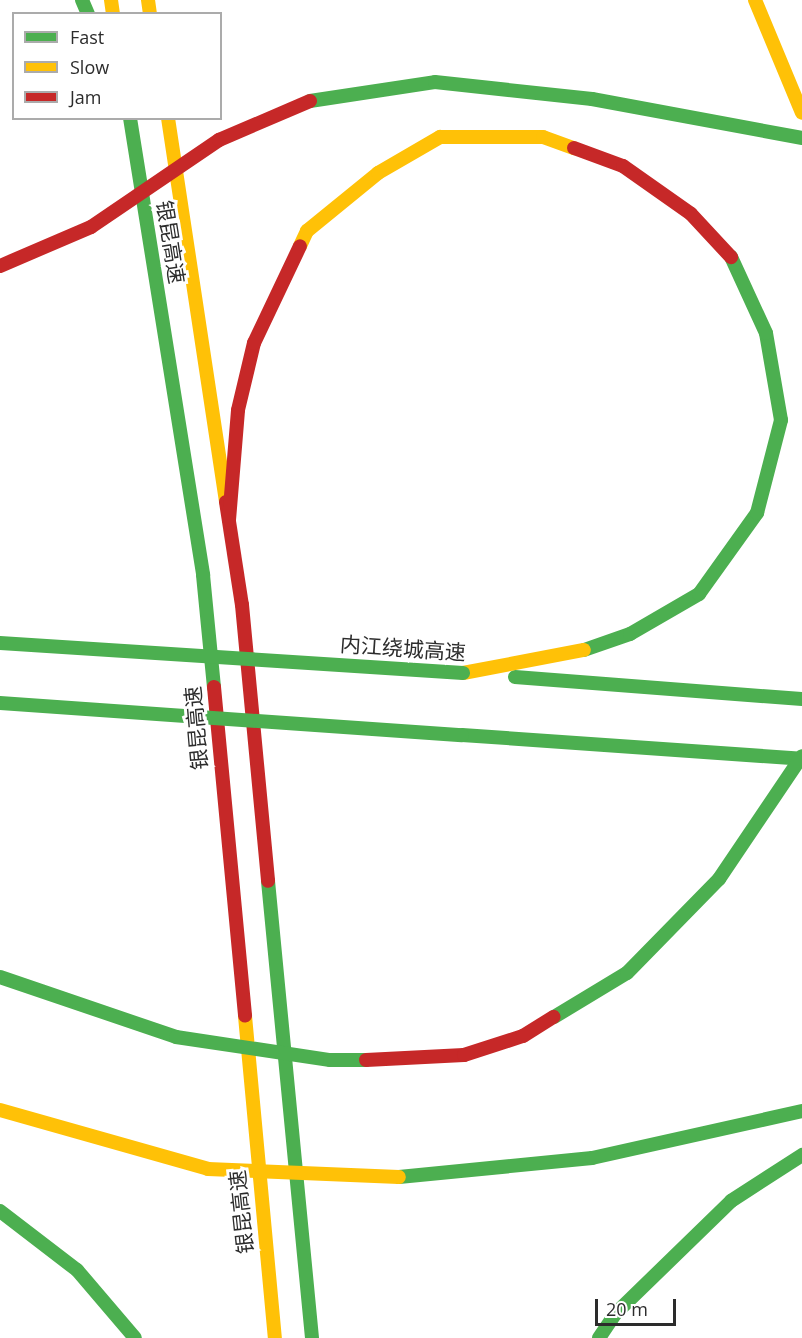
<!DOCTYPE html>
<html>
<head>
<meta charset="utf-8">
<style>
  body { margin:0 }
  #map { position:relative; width:802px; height:1338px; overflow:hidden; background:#fff; font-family:"Open Sans","Noto Sans SC",sans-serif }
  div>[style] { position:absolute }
  .fast>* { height:14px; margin:-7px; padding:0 7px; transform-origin:7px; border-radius:7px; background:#4caf50 }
  .slow>* { height:14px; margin:-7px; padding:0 7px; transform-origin:7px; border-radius:7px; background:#ffc107 }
  .jam>* { height:14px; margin:-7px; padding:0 7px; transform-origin:7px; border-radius:7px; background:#c62828 }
  .fast-bridge>* { height:14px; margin:-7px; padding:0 7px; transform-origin:7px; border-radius:7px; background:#4caf50 }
  .slow-bridge>* { height:14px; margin:-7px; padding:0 7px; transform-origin:7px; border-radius:7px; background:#ffc107 }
  .jam-bridge>* { height:14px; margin:-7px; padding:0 7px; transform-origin:7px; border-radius:7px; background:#c62828 }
  span { translate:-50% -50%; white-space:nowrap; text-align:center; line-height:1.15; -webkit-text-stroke:6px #fff; paint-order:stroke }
  .street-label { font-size:21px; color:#2c2c2c }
  .legend { position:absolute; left:12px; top:12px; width:210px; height:108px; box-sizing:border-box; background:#fff; border:2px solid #ababab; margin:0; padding:8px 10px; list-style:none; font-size:18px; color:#2c2c2c }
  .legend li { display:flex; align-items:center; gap:12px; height:30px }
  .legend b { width:30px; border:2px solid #ababab }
  .scale { position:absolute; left:595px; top:1299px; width:81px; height:27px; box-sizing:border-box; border:3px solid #2c2c2c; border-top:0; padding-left:8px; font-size:18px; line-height:21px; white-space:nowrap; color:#2c2c2c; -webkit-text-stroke:4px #fff; paint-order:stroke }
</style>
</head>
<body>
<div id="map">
  <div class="fast">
    <i style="left:82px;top:0;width:15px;rotate:67deg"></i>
    <i style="left:310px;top:101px;width:126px;rotate:-8.6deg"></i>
    <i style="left:435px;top:82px;width:158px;rotate:6.2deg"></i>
    <i style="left:592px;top:99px;width:214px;rotate:10.5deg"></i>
    <i style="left:130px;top:118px;width:463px;rotate:80.9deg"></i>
    <i style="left:203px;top:575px;width:113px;rotate:84.4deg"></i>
    <i style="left:584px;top:650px;width:49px;rotate:-19.2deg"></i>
    <i style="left:630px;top:634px;width:80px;rotate:-30.1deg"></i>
    <i style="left:699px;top:594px;width:100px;rotate:-54.4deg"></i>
    <i style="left:757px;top:513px;width:96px;rotate:-75.5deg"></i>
    <i style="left:781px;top:420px;width:88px;rotate:-99.8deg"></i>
    <i style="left:766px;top:333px;width:84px;rotate:-114.7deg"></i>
    <i style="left:515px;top:677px;width:288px;rotate:4.4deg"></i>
    <i style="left:462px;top:735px;width:341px;rotate:4deg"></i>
    <i style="left:268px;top:881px;width:459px;rotate:84.5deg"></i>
    <i style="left:0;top:1211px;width:97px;rotate:37.5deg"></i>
    <i style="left:77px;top:1270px;width:89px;rotate:49.5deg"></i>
    <i style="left:599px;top:1338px;width:30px;rotate:-56deg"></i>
    <i style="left:616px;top:1313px;width:161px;rotate:-44.2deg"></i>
    <i style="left:731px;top:1201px;width:85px;rotate:-32.9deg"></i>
  </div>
  <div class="slow">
    <i style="left:111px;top:0;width:14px;rotate:82deg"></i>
    <i style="left:148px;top:0;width:14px;rotate:82deg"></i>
    <i style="left:755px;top:0;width:122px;rotate:67.4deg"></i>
    <i style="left:168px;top:118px;width:388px;rotate:81.4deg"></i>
    <i style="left:300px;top:246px;width:17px;rotate:-65deg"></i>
    <i style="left:307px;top:231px;width:92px;rotate:-39.2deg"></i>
    <i style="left:378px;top:173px;width:72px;rotate:-30.1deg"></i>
    <i style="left:440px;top:137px;width:103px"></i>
    <i style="left:543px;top:137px;width:33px;rotate:20deg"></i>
    <i style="left:463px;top:673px;width:123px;rotate:-10.8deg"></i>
    <i style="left:245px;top:1016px;width:323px;rotate:84.7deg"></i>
  </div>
  <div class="jam">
    <i style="left:574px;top:148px;width:52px;rotate:20.2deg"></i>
    <i style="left:623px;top:166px;width:83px;rotate:35.2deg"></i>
    <i style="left:691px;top:214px;width:59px;rotate:47.1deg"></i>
    <i style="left:0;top:266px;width:99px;rotate:-23.2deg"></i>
    <i style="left:226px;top:502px;width:104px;rotate:81.2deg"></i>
    <i style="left:242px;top:605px;width:277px;rotate:84.6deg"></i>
    <i style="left:229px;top:520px;width:110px;rotate:-85.3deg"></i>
    <i style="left:238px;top:410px;width:69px;rotate:-76.6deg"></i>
    <i style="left:254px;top:343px;width:107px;rotate:-64.6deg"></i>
    <i style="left:214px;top:687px;width:330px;rotate:84.6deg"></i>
  </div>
  <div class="fast-bridge">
    <i style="left:0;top:643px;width:464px;rotate:3.7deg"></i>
    <i style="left:0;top:703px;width:463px;rotate:4deg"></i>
    <i style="left:0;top:977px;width:186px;rotate:18.8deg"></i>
    <i style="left:176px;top:1037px;width:156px;rotate:8.5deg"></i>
    <i style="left:330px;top:1060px;width:36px"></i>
    <i style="left:554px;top:1017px;width:85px;rotate:-31.1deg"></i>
    <i style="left:627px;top:973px;width:132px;rotate:-45.6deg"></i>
    <i style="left:719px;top:879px;width:148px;rotate:-56deg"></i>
    <i style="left:399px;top:1177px;width:194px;rotate:-5.6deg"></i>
    <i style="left:592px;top:1158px;width:215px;rotate:-12.6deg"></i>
  </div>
  <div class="slow-bridge">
    <i style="left:0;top:1110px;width:216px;rotate:15.8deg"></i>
    <i style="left:208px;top:1169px;width:191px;rotate:2.4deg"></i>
  </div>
  <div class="jam-bridge">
    <i style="left:91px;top:227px;width:155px;rotate:-34.2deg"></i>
    <i style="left:219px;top:140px;width:99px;rotate:-23.2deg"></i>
    <i style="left:366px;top:1060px;width:98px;rotate:-2.9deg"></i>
    <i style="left:464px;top:1055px;width:62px;rotate:-17.9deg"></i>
    <i style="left:523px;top:1036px;width:36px;rotate:-32deg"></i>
  </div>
  <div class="street-label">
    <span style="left:171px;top:242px;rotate:81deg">银昆高速</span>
    <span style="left:403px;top:648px;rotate:4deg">内江绕城高速</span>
    <span style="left:196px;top:728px;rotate:-95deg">银昆高速</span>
    <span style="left:241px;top:1212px;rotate:-96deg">银昆高速</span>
  </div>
  <ul class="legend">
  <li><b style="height:8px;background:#4caf50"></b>Fast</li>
  <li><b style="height:8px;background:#ffc107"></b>Slow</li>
  <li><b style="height:8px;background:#c62828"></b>Jam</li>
  </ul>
  <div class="scale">20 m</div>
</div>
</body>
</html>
